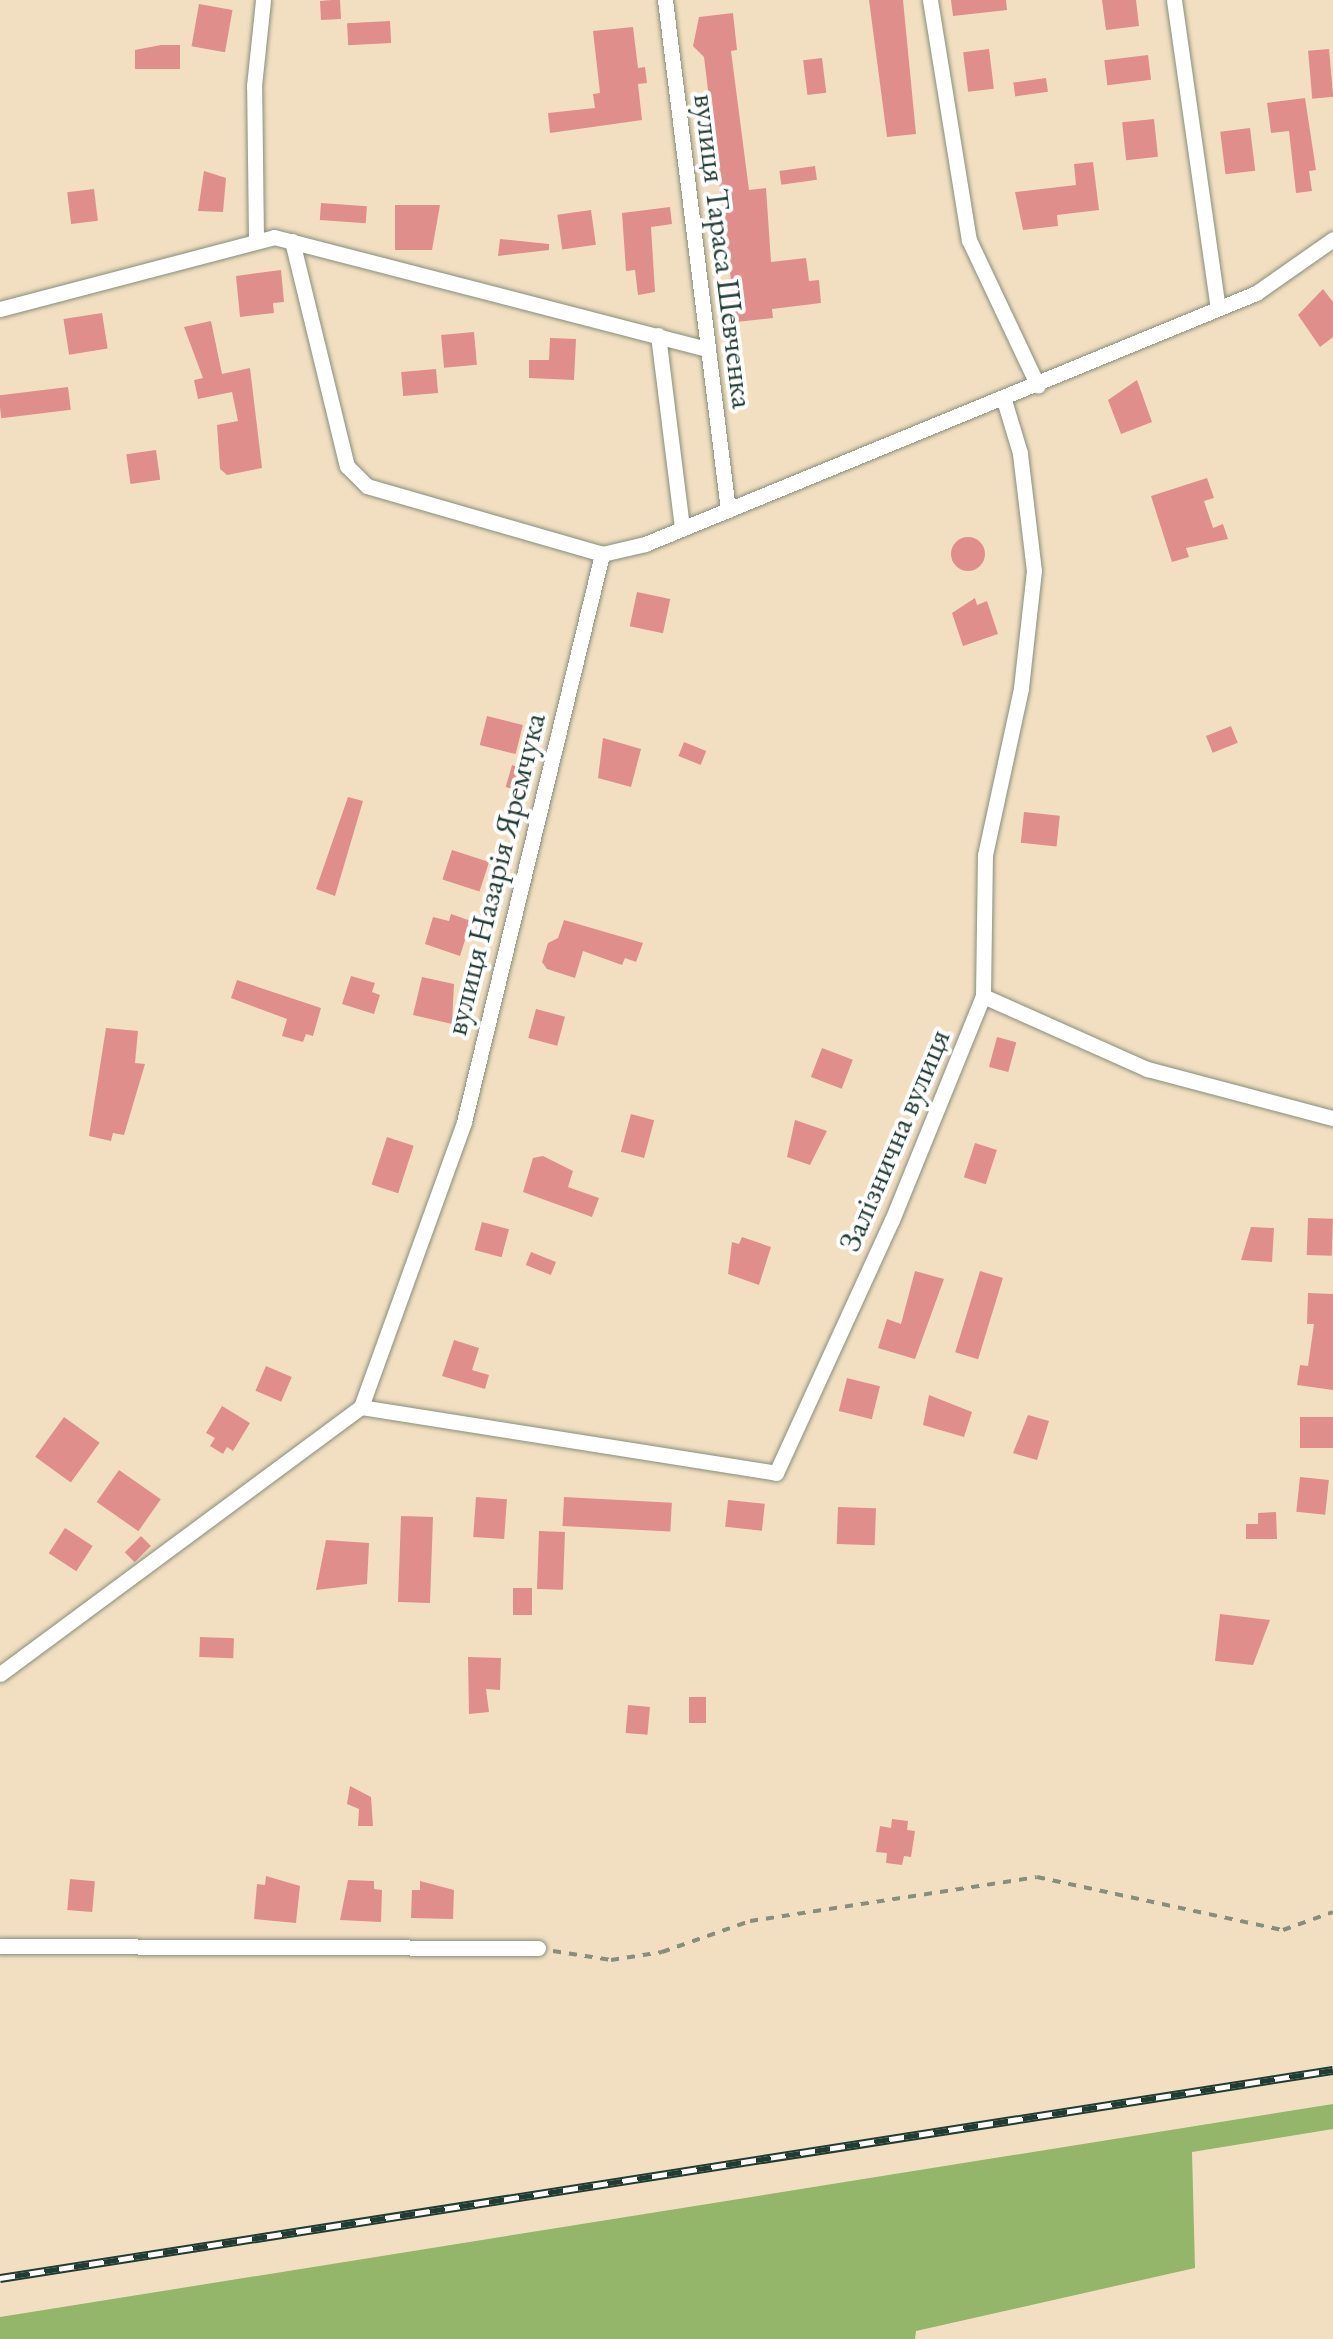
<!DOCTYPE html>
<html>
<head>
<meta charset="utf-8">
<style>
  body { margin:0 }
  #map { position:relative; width:1333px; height:2339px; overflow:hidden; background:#f2dfc2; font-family:"EB Garamond",serif }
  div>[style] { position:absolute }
  .forest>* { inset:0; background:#93b66b }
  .building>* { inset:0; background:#e08e8b; transform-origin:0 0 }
  .round { border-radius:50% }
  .path>* { height:4px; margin-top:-2px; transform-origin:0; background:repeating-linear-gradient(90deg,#888e7b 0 8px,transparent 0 16px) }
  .roads { filter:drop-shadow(0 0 2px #888e7b) drop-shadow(0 0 2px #888e7b) }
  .street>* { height:15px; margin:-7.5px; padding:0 7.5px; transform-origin:7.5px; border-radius:7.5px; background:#fff }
  .rail>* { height:9px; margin-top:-4.5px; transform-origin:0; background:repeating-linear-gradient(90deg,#fff 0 15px,#1f3d34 0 30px); box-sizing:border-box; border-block:2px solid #1f3d34 }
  span { translate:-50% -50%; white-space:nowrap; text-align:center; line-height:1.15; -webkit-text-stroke:8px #fff; paint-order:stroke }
  .street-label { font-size:32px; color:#1f3d34 }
</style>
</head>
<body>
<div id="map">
  <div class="forest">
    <i style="clip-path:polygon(1333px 2104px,1333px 2129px,1192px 2152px,1195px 2268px,916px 2331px,915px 2339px,0 2339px,0 2317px)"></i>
  </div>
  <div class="building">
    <i style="clip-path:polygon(332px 0,340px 0,341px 19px,321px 20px,320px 1px)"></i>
    <i style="clip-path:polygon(869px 0,903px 0,916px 134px,887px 137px)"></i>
    <i style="clip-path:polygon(951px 0,1006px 0,1007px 10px,953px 16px)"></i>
    <i style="clip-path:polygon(1102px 0,1136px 0,1139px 26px,1106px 30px)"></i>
    <i style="left:199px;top:4px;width:34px;height:43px;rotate:10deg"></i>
    <i style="clip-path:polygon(733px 13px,737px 50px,731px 51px,749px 190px,766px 188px,771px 262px,806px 258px,809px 281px,819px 280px,821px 303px,772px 309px,773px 318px,736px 322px,704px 57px,693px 46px,699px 17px)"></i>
    <i style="left:390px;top:21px;width:22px;height:43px;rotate:87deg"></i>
    <i style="clip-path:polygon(633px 27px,638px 68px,645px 67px,647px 83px,638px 84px,642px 120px,550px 133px,548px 113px,595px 108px,593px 94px,600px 93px,593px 31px)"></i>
    <i style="clip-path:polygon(161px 45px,180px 45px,180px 69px,135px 69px,135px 50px)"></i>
    <i style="left:989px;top:49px;width:40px;height:26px;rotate:83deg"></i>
    <i style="left:1329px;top:49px;width:48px;height:21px;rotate:85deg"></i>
    <i style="left:1148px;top:55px;width:25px;height:44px;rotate:83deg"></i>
    <i style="left:822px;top:58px;width:35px;height:19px;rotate:83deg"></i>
    <i style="left:1046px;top:78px;width:14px;height:33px;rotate:82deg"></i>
    <i style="clip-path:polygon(1305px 98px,1316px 170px,1309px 171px,1312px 191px,1296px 193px,1289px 131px,1271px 133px,1267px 103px)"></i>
    <i style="left:1154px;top:119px;width:38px;height:32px;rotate:84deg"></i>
    <i style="left:1250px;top:128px;width:43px;height:30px;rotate:83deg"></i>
    <i style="clip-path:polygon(1093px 162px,1099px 210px,1057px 215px,1058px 226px,1023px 230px,1015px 192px,1076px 185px,1074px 164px)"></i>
    <i style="left:815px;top:166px;width:14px;height:36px;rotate:82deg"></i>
    <i style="clip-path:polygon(204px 171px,226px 178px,223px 212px,198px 211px)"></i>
    <i style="left:94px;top:189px;width:32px;height:27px;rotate:83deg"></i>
    <i style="left:321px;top:203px;width:46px;height:17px;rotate:4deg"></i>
    <i style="clip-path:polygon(395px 205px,440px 205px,432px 250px,395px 250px)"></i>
    <i style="clip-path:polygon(670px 207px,672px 224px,651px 227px,655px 292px,638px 295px,635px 270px,626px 271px,622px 213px)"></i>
    <i style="left:591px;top:210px;width:35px;height:34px;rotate:82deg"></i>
    <i style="clip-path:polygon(500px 239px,549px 244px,549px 250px,498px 256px)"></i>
    <i style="clip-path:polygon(281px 270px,284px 302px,273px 303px,274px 313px,240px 317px,236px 276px)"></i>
    <i style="clip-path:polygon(1323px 289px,1333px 302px,1333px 337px,1320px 347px,1298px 315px)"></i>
    <i style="left:102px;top:313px;width:36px;height:39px;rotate:81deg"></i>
    <i style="clip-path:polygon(211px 321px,222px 374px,250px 368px,262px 468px,227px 475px,220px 469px,217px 425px,238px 421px,232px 392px,198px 399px,194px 380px,203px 378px,184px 327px)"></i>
    <i style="left:474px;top:332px;width:33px;height:33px;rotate:85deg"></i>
    <i style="clip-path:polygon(550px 338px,576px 339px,574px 380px,529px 378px,529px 360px,549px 360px)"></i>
    <i style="left:436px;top:369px;width:24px;height:35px;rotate:85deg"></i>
    <i style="clip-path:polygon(1137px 380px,1152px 422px,1121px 434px,1108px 400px)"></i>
    <i style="left:68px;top:387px;width:23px;height:70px;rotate:83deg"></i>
    <i style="left:156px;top:450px;width:30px;height:30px;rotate:82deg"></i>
    <i style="clip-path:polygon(1207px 478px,1214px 498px,1204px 501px,1213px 528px,1223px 524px,1228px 539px,1186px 548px,1189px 557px,1172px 562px,1151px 496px)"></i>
    <i class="round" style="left:951px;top:537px;width:34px;height:34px"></i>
    <i style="left:637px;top:592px;width:34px;height:35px;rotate:12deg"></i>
    <i style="clip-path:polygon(975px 598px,977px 605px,987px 601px,998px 634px,963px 646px,952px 613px)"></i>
    <i style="left:487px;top:716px;width:37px;height:30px;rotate:14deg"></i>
    <i style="left:1231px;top:726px;width:18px;height:27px;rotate:68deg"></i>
    <i style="clip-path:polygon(603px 738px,641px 749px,631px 787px,598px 778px)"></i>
    <i style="left:684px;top:742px;width:24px;height:15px;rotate:22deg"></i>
    <i style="left:512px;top:765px;width:19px;height:23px;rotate:16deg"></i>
    <i style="clip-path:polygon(348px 797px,363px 801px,335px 896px,316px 889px)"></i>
    <i style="left:1024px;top:812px;width:36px;height:31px;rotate:6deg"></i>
    <i style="left:452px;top:850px;width:39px;height:31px;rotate:18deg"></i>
    <i style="clip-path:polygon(451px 914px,471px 921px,460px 956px,425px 944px,433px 917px,449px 921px)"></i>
    <i style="clip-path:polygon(564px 920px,643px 943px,636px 962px,625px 958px,622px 965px,583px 951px,575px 978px,547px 969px,542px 962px,548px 943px,558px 938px)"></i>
    <i style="clip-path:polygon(351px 976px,375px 983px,372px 992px,380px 995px,374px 1014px,342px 1004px)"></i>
    <i style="clip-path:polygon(422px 977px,454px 984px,452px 1024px,413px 1015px)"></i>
    <i style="clip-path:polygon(237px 980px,321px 1008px,313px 1036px,306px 1034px,303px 1042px,282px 1036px,287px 1019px,231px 998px)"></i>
    <i style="left:536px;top:1009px;width:30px;height:30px;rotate:15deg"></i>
    <i style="clip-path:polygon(106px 1028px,138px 1031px,135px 1063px,145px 1064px,124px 1135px,113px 1133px,111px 1141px,89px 1136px)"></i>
    <i style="left:997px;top:1037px;width:20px;height:31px;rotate:15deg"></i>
    <i style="left:822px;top:1048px;width:33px;height:31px;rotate:21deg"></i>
    <i style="left:631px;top:1114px;width:24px;height:39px;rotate:15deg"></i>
    <i style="clip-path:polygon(795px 1120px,827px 1131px,810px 1165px,787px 1157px)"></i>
    <i style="left:387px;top:1137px;width:28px;height:50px;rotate:18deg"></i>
    <i style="left:975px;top:1143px;width:23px;height:36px;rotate:18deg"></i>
    <i style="clip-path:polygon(543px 1156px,573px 1171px,568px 1187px,599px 1198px,592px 1217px,523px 1192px,533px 1158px)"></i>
    <i style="left:1308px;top:1218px;width:25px;height:37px;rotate:2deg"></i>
    <i style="left:482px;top:1222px;width:28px;height:29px;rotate:15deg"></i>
    <i style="clip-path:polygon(1251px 1227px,1274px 1228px,1272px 1262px,1241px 1260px)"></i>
    <i style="clip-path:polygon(742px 1237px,771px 1247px,759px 1285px,728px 1274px,732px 1242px,739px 1244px)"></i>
    <i style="left:531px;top:1252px;width:27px;height:14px;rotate:22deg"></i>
    <i style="clip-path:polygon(915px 1271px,944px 1279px,915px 1359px,878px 1348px,887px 1319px,901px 1324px)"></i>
    <i style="left:980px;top:1271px;width:24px;height:85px;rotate:17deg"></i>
    <i style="clip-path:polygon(1308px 1293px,1333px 1294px,1333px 1390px,1297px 1385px,1300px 1365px,1308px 1366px,1314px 1324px,1307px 1324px)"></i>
    <i style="clip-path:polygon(454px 1340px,479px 1348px,472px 1370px,489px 1375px,485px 1389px,442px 1376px)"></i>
    <i style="left:266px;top:1366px;width:28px;height:27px;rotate:23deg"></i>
    <i style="left:847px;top:1378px;width:34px;height:34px;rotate:14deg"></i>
    <i style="clip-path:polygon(929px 1395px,972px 1412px,964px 1437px,923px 1425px)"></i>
    <i style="clip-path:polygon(222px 1406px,250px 1423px,233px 1451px,227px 1447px,223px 1454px,210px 1446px,215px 1438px,206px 1433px)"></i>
    <i style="clip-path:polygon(1028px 1415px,1049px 1421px,1037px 1460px,1013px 1453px)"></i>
    <i style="left:64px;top:1417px;width:44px;height:49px;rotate:36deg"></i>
    <i style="left:1300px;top:1417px;width:33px;height:31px"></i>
    <i style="left:119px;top:1470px;width:51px;height:39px;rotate:35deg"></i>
    <i style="left:1300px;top:1477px;width:29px;height:35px;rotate:6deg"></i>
    <i style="left:476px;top:1497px;width:31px;height:40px;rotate:4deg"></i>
    <i style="left:564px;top:1497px;width:108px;height:29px;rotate:3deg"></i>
    <i style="left:728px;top:1500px;width:37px;height:27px;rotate:6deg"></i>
    <i style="left:838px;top:1507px;width:38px;height:37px;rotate:2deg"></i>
    <i style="clip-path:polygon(1276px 1512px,1277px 1539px,1246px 1539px,1246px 1524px,1258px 1524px,1258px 1513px)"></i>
    <i style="left:401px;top:1516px;width:32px;height:86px;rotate:2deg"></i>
    <i style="left:65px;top:1528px;width:33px;height:30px;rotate:33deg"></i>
    <i style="left:539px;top:1531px;width:26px;height:58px;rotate:2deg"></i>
    <i style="left:141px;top:1536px;width:14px;height:23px;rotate:45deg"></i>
    <i style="clip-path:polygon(326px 1540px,369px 1543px,367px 1584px,316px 1590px)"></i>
    <i style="left:532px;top:1588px;width:27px;height:19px;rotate:90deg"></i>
    <i style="clip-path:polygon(1220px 1614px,1270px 1620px,1253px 1665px,1215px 1661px)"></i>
    <i style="left:200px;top:1637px;width:34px;height:20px;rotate:2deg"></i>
    <i style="clip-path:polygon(468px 1657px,501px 1658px,500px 1690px,486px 1689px,489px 1712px,469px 1714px)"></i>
    <i style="left:706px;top:1697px;width:26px;height:17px;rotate:90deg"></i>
    <i style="left:628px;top:1705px;width:22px;height:28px;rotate:5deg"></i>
    <i style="clip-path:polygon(350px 1786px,371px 1797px,373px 1826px,358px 1826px,359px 1809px,347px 1804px)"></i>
    <i style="clip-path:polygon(892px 1819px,908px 1821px,907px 1830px,915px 1831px,911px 1857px,904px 1856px,902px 1865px,886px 1863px,887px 1853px,876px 1852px,880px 1826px,891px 1828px)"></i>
    <i style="clip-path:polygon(266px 1876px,300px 1886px,296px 1923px,254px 1919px,257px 1884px,265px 1885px)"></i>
    <i style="left:70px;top:1879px;width:25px;height:31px;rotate:5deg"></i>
    <i style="clip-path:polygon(348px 1880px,374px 1881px,374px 1889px,382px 1890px,381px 1922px,340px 1920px)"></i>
    <i style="clip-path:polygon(420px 1881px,454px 1890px,453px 1919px,411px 1918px,412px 1890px,420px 1890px)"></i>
  </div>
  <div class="path">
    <i style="left:553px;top:1951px;width:59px;rotate:8.8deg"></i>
    <i style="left:611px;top:1960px;width:52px;rotate:-8.9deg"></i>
    <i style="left:662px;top:1952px;width:93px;rotate:-19.4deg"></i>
    <i style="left:750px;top:1921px;width:290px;rotate:-8.7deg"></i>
    <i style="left:1037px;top:1877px;width:252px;rotate:12.2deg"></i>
    <i style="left:1283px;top:1930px;width:53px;rotate:-19.8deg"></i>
  </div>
  <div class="roads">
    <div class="street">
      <i style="left:665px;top:0;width:514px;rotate:82.96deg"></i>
      <i style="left:930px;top:0;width:243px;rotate:80.8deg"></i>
      <i style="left:969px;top:240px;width:161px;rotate:64.7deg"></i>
      <i style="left:1174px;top:0;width:311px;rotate:81.9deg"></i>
      <i style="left:256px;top:239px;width:153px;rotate:-90.7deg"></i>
      <i style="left:254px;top:86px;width:86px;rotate:-84deg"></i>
      <i style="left:292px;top:241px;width:232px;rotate:76.3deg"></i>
      <i style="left:347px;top:466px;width:28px;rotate:45deg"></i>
      <i style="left:367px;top:486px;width:245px;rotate:16.1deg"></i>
      <i style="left:0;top:309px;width:283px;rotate:-14.7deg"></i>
      <i style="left:274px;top:237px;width:448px;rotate:14.5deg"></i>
      <i style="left:658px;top:335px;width:195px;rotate:82.9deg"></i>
      <i style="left:983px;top:996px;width:180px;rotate:24deg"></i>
      <i style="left:1147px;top:1069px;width:192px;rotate:14.8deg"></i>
      <i style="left:361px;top:1407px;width:420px;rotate:9deg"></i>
      <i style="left:776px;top:1473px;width:278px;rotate:-65.4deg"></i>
      <i style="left:892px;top:1220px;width:242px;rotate:-67.9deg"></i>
      <i style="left:983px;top:996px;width:141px;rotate:-89.2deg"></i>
      <i style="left:985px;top:855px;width:171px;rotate:-77.8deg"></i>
      <i style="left:1021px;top:688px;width:118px;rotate:-83.7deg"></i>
      <i style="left:1034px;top:571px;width:119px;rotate:-96.8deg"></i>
      <i style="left:1020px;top:453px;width:55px;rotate:-106.8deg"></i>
      <i style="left:0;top:1674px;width:449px;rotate:-36.5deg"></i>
      <i style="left:361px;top:1407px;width:303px;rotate:-70.1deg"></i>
      <i style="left:464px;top:1122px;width:585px;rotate:-76.34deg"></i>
      <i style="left:602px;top:554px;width:44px;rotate:-13.1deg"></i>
      <i style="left:645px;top:544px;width:661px;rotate:-22.33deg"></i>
      <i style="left:1256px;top:293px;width:94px;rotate:-35deg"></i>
      <i style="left:0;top:1946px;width:538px;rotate:0.21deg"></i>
    </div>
  </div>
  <div class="rail">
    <i style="left:0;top:2278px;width:1349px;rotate:-8.87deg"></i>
  </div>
  <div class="street-label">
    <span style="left:724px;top:251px;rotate:83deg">вулиця Тараса Шевченка</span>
    <span style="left:495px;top:874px;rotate:-76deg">вулиця Назарія Яремчука</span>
    <span style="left:894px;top:1140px;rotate:-67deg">Залізнична вулиця</span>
  </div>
</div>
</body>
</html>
